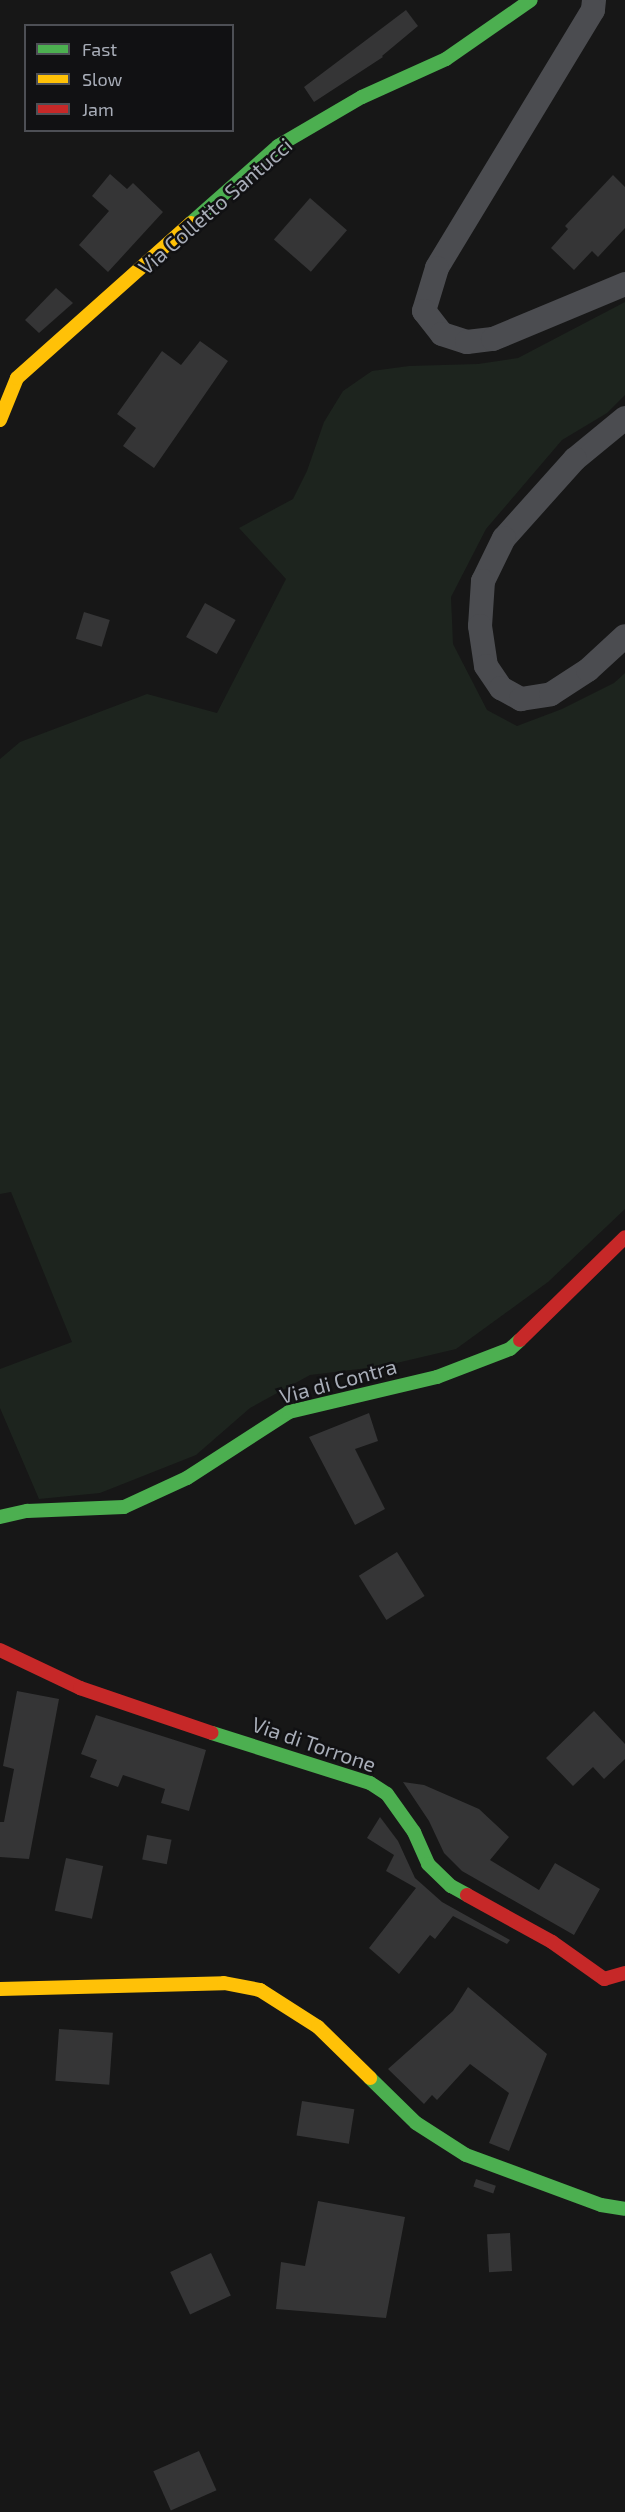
<!DOCTYPE html>
<html>
<head>
<meta charset="utf-8">
<style>
  body { margin:0 }
  #map { position:relative; width:625px; height:2512px; overflow:hidden; background:#171717; font-family:"Exo 2",sans-serif }
  div>[style] { position:absolute }
  .green>* { inset:0; background:#1d241e }
  .building>* { inset:0; background:#353536; transform-origin:0 0 }
  .street>* { height:24px; margin:-12px; padding:0 12px; transform-origin:12px; border-radius:12px; background:#4b4c50 }
  .fast>* { height:14px; margin:-7px; padding:0 7px; transform-origin:7px; border-radius:7px; background:#4caf50 }
  .slow>* { height:14px; margin:-7px; padding:0 7px; transform-origin:7px; border-radius:7px; background:#ffc107 }
  .jam>* { height:14px; margin:-7px; padding:0 7px; transform-origin:7px; border-radius:7px; background:#c62828 }
  span { translate:-50% -50%; white-space:nowrap; text-align:center; line-height:1.15; -webkit-text-stroke:5px #111113; paint-order:stroke }
  .street-label { font-size:21px; color:#a8adb8 }
  .legend { position:absolute; left:24px; top:24px; width:210px; height:108px; box-sizing:border-box; background:#111113; border:2px solid #4d4f55; margin:0; padding:8px 10px; list-style:none; font-size:18px; color:#a8adb8 }
  .legend li { display:flex; align-items:center; gap:12px; height:30px }
  .legend b { width:30px; border:2px solid #4d4f55 }
</style>
</head>
<body>
<div id="map">
  <div class="green">
    <i style="clip-path:polygon(625px 302px,625px 395px,607px 413px,562px 440px,486px 529px,451px 597px,453px 644px,487px 710px,517px 726px,562px 709px,614px 683px,625px 673px,625px 1209px,548px 1282px,456px 1349px,384px 1366px,310px 1375px,250px 1408px,196px 1455px,100px 1493px,39px 1499px,0 1408px,0 1369px,72px 1342px,11px 1192px,0 1194px,0 759px,20px 742px,147px 694px,217px 713px,286px 579px,239px 528px,293px 499px,307px 471px,324px 422px,343px 391px,372px 371px,409px 366px,478px 364px,518px 358px)"></i>
  </div>
  <div class="building">
    <i style="clip-path:polygon(406px 10px,418px 26px,382px 56px,383px 57px,314px 102px,304px 87px)"></i>
    <i style="clip-path:polygon(110px 174px,127px 189px,133px 183px,163px 212px,108px 272px,79px 245px,109px 211px,92px 196px)"></i>
    <i style="clip-path:polygon(613px 175px,625px 187px,625px 228px,598px 257px,592px 251px,574px 270px,551px 248px,568px 229px,565px 226px)"></i>
    <i style="left:310px;top:198px;width:49px;height:55px;rotate:41deg"></i>
    <i style="clip-path:polygon(56px 288px,73px 303px,39px 333px,25px 320px)"></i>
    <i style="clip-path:polygon(200px 341px,228px 361px,154px 468px,123px 446px,136px 428px,117px 414px,162px 351px,181px 365px)"></i>
    <i style="left:205px;top:603px;width:35px;height:39px;rotate:29deg"></i>
    <i style="left:84px;top:612px;width:27px;height:28px;rotate:17deg"></i>
    <i style="clip-path:polygon(369px 1413px,378px 1441px,355px 1449px,385px 1509px,355px 1525px,309px 1437px)"></i>
    <i style="left:397px;top:1552px;width:52px;height:45px;rotate:58deg"></i>
    <i style="clip-path:polygon(17px 1691px,59px 1699px,29px 1859px,0 1857px,0 1822px,4px 1822px,14px 1769px,3px 1766px)"></i>
    <i style="clip-path:polygon(594px 1711px,625px 1744px,625px 1759px,604px 1779px,593px 1767px,573px 1786px,546px 1758px)"></i>
    <i style="clip-path:polygon(96px 1715px,206px 1750px,189px 1811px,161px 1803px,165px 1789px,123px 1775px,118px 1787px,90px 1777px,97px 1760px,81px 1754px)"></i>
    <i style="clip-path:polygon(403px 1782px,424px 1785px,479px 1809px,509px 1837px,490px 1860px,539px 1890px,555px 1863px,600px 1889px,574px 1935px,462px 1871px,444px 1853px,429px 1821px)"></i>
    <i style="clip-path:polygon(380px 1817px,398px 1841px,415px 1878px,442px 1902px,510px 1940px,507px 1944px,453px 1916px,435px 1939px,430px 1935px,399px 1974px,369px 1948px,416px 1888px,386px 1871px,394px 1855px,367px 1838px)"></i>
    <i style="left:147px;top:1835px;width:25px;height:25px;rotate:11deg"></i>
    <i style="left:66px;top:1858px;width:38px;height:54px;rotate:12deg"></i>
    <i style="clip-path:polygon(468px 1987px,547px 2054px,509px 2151px,489px 2143px,509px 2093px,470px 2064px,437px 2100px,432px 2095px,424px 2104px,388px 2069px,453px 2011px)"></i>
    <i style="left:59px;top:2029px;width:54px;height:52px;rotate:4deg"></i>
    <i style="left:302px;top:2101px;width:53px;height:35px;rotate:9deg"></i>
    <i style="left:476px;top:2179px;width:21px;height:8px;rotate:19deg"></i>
    <i style="clip-path:polygon(318px 2201px,405px 2217px,386px 2318px,276px 2309px,281px 2262px,305px 2266px)"></i>
    <i style="left:510px;top:2233px;width:38px;height:23px;rotate:87deg"></i>
    <i style="left:211px;top:2253px;width:47px;height:45px;rotate:65deg"></i>
    <i style="left:199px;top:2451px;width:43px;height:50px;rotate:66deg"></i>
  </div>
  <div class="street">
    <i style="left:594px;top:0;width:10px;rotate:96deg"></i>
    <i style="left:593px;top:10px;width:301px;rotate:121.2deg"></i>
    <i style="left:437px;top:268px;width:45px;rotate:106.8deg"></i>
    <i style="left:424px;top:311px;width:29px;rotate:52deg"></i>
    <i style="left:442px;top:334px;width:26px;rotate:18deg"></i>
    <i style="left:467px;top:342px;width:26px;rotate:-7deg"></i>
    <i style="left:493px;top:339px;width:143px;rotate:-22.6deg"></i>
    <i style="left:625px;top:418px;width:65px;rotate:140.6deg"></i>
    <i style="left:575px;top:459px;width:106px;rotate:131.9deg"></i>
    <i style="left:504px;top:538px;width:48px;rotate:116deg"></i>
    <i style="left:483px;top:581px;width:45px;rotate:93.8deg"></i>
    <i style="left:480px;top:626px;width:40px;rotate:81.5deg"></i>
    <i style="left:486px;top:666px;width:27px;rotate:56deg"></i>
    <i style="left:501px;top:688px;width:23px;rotate:29deg"></i>
    <i style="left:521px;top:699px;width:30px;rotate:-9deg"></i>
    <i style="left:551px;top:694px;width:44px;rotate:-33deg"></i>
    <i style="left:588px;top:670px;width:50px;rotate:-42.6deg"></i>
  </div>
  <div class="fast">
    <i style="left:191px;top:223px;width:116px;rotate:-41.5deg"></i>
    <i style="left:278px;top:146px;width:97px;rotate:-30.3deg"></i>
    <i style="left:362px;top:97px;width:92px;rotate:-24.3deg"></i>
    <i style="left:446px;top:59px;width:103px;rotate:-34.8deg"></i>
    <i style="left:0;top:1517px;width:28px;rotate:-13deg"></i>
    <i style="left:27px;top:1511px;width:97px;rotate:-2.4deg"></i>
    <i style="left:124px;top:1507px;width:69px;rotate:-24.7deg"></i>
    <i style="left:187px;top:1478px;width:121px;rotate:-32.9deg"></i>
    <i style="left:289px;top:1412px;width:152px;rotate:-13.3deg"></i>
    <i style="left:437px;top:1377px;width:78px;rotate:-21deg"></i>
    <i style="left:510px;top:1349px;width:13px;rotate:-42deg"></i>
    <i style="left:212px;top:1733px;width:166px;rotate:17.6deg"></i>
    <i style="left:370px;top:1783px;width:20px;rotate:33deg"></i>
    <i style="left:387px;top:1794px;width:47px;rotate:54.6deg"></i>
    <i style="left:414px;top:1832px;width:35px;rotate:66deg"></i>
    <i style="left:428px;top:1864px;width:32px;rotate:44deg"></i>
    <i style="left:451px;top:1886px;width:18px;rotate:29deg"></i>
    <i style="left:370px;top:2078px;width:64px;rotate:44.4deg"></i>
    <i style="left:416px;top:2123px;width:59px;rotate:32.6deg"></i>
    <i style="left:466px;top:2155px;width:144px;rotate:20.3deg"></i>
    <i style="left:601px;top:2205px;width:24px;rotate:9deg"></i>
  </div>
  <div class="slow">
    <i style="left:0;top:420px;width:45px;rotate:-68deg"></i>
    <i style="left:17px;top:378px;width:233px;rotate:-41.7deg"></i>
    <i style="left:0;top:1989px;width:224px;rotate:-1.5deg"></i>
    <i style="left:224px;top:1983px;width:37px;rotate:11deg"></i>
    <i style="left:260px;top:1990px;width:69px;rotate:32.5deg"></i>
    <i style="left:318px;top:2027px;width:73px;rotate:44.4deg"></i>
  </div>
  <div class="jam">
    <i style="left:520px;top:1340px;width:147px;rotate:-44.4deg"></i>
    <i style="left:0;top:1650px;width:89px;rotate:25.4deg"></i>
    <i style="left:80px;top:1688px;width:139px;rotate:18.8deg"></i>
    <i style="left:467px;top:1895px;width:97px;rotate:28.9deg"></i>
    <i style="left:552px;top:1942px;width:64px;rotate:35.4deg"></i>
    <i style="left:604px;top:1979px;width:22px;rotate:-16deg"></i>
  </div>
  <div class="street-label">
    <span style="left:215px;top:206px;rotate:-41deg">Via Colletto Santucci</span>
    <span style="left:338px;top:1381px;rotate:-15deg">Via di Contra</span>
    <span style="left:314px;top:1744px;rotate:19deg">Via di Torrone</span>
  </div>
  <ul class="legend">
  <li><b style="height:8px;background:#4caf50"></b>Fast</li>
  <li><b style="height:8px;background:#ffc107"></b>Slow</li>
  <li><b style="height:8px;background:#c62828"></b>Jam</li>
  </ul>
</div>
</body>
</html>
